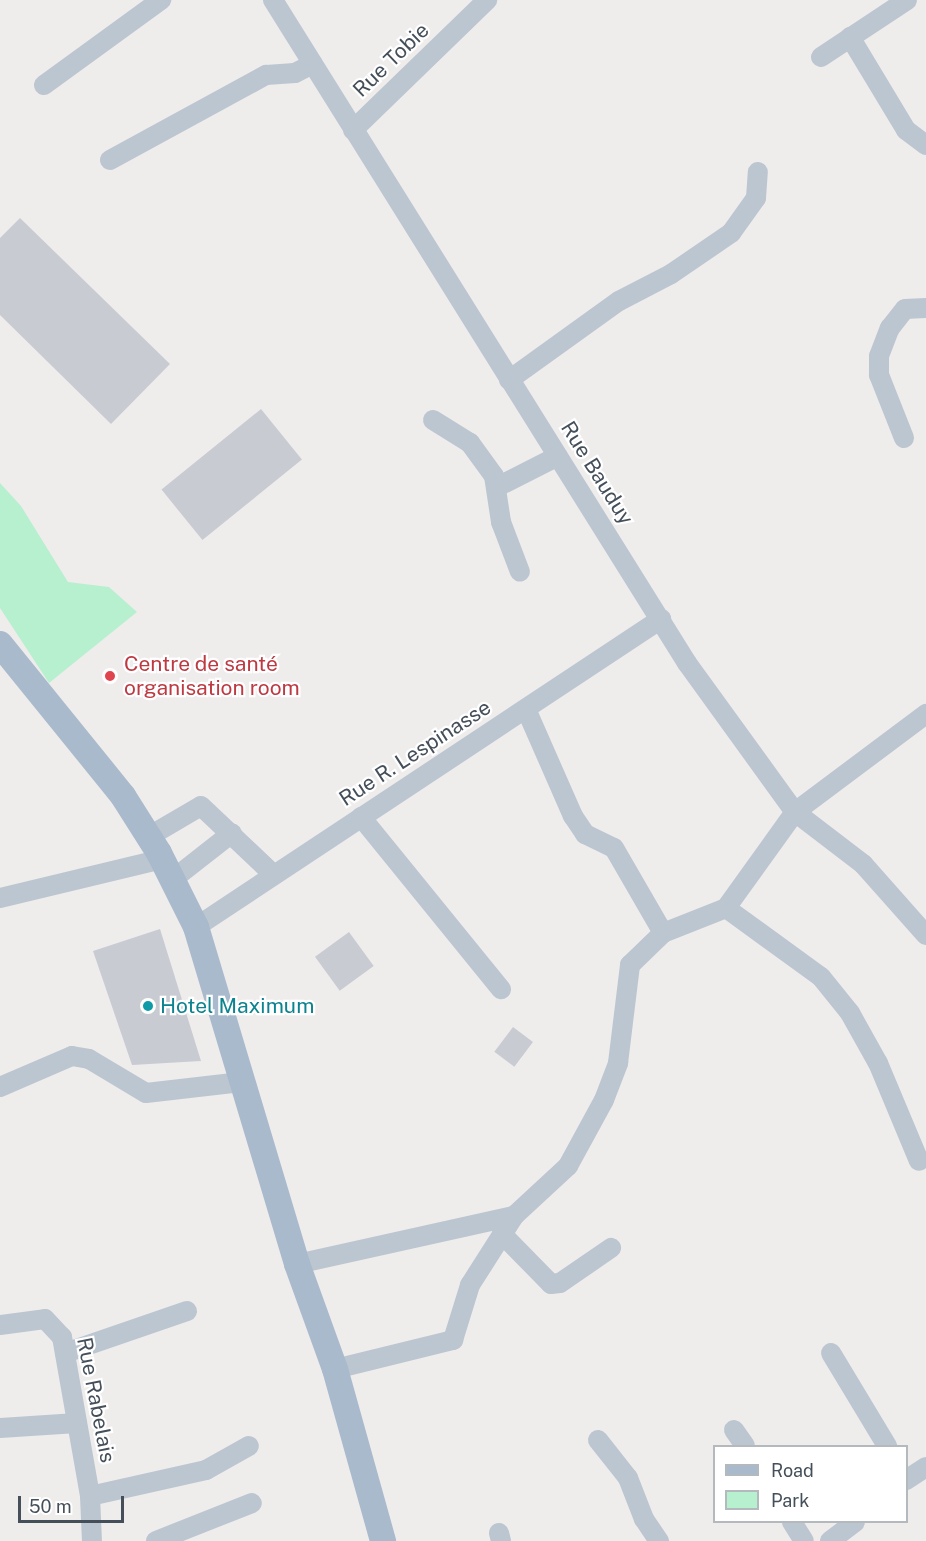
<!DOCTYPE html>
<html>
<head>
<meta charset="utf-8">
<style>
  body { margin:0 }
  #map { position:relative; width:926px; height:1541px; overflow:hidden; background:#efecec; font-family:"Public Sans",sans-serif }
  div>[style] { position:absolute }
  .green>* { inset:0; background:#b7f0cf }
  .building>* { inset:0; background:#c8cbd1; transform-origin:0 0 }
  .minor>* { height:20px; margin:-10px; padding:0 10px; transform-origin:10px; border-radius:10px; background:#bcc6d0 }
  .major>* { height:26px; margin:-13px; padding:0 13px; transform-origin:13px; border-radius:13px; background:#aabacd }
  .dots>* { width:16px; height:16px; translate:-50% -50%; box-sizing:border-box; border:3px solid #fff; border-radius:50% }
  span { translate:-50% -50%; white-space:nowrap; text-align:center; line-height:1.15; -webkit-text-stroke:4.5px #fff; paint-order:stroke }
  .street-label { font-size:21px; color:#444f5a }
  .health-label { font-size:21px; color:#be3a42 }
  .left { translate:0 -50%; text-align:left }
  .culture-label { font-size:21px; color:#0d838f }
  .legend { position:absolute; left:713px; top:1445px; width:195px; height:78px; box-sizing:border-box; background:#fff; border:2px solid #b4b9bd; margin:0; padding:8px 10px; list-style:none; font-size:18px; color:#444f5a }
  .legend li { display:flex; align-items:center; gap:12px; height:30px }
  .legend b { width:30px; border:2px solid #b4b9bd }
  .scale { position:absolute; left:18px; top:1496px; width:106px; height:27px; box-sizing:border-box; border:3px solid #444f5a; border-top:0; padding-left:8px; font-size:18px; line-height:21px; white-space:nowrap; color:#444f5a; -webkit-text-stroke:4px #fff; paint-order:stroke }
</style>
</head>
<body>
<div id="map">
  <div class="green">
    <i style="clip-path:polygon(0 483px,21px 506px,68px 582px,109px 587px,137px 612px,49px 683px,0 608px)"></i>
  </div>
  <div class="building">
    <i style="clip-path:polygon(20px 218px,170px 364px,111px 424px,0 315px,0 238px)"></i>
    <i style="left:261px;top:409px;width:65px;height:128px;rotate:51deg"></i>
    <i style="clip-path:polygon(160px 929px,201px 1061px,132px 1065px,93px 951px)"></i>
    <i style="left:349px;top:932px;width:42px;height:42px;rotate:54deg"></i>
    <i style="left:513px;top:1027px;width:25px;height:31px;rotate:37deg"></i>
  </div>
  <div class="minor">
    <i style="left:273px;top:0;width:782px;rotate:58.02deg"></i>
    <i style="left:687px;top:663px;width:184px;rotate:54.1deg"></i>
    <i style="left:795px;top:812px;width:86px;rotate:37.4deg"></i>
    <i style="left:863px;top:864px;width:95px;rotate:48.4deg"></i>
    <i style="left:850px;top:37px;width:109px;rotate:58.9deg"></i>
    <i style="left:906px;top:130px;width:25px;rotate:37deg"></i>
    <i style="left:821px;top:57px;width:103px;rotate:-33.5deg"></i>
    <i style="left:44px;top:85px;width:145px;rotate:-36deg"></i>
    <i style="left:353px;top:130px;width:187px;rotate:-44.1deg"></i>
    <i style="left:110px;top:160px;width:178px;rotate:-28.6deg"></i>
    <i style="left:266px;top:75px;width:29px;rotate:-4deg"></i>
    <i style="left:295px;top:73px;width:20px;rotate:-27deg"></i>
    <i style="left:509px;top:380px;width:135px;rotate:-35.7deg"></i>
    <i style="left:619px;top:301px;width:59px;rotate:-27.4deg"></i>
    <i style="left:671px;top:274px;width:73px;rotate:-34.3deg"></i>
    <i style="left:731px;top:233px;width:43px;rotate:-54.5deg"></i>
    <i style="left:756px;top:198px;width:26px;rotate:-86deg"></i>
    <i style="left:433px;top:420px;width:44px;rotate:31.9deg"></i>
    <i style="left:470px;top:443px;width:41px;rotate:54deg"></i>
    <i style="left:494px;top:476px;width:47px;rotate:81.3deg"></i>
    <i style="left:501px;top:522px;width:53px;rotate:69.2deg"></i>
    <i style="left:904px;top:438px;width:68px;rotate:-111.6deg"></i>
    <i style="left:879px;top:375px;width:19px;rotate:-90deg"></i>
    <i style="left:879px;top:356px;width:30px;rotate:-69deg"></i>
    <i style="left:890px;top:328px;width:24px;rotate:-52deg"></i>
    <i style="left:905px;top:309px;width:21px;rotate:-3deg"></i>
    <i style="left:497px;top:487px;width:68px;rotate:-26.9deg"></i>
    <i style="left:526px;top:709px;width:117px;rotate:66.3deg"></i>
    <i style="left:573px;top:816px;width:22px;rotate:56deg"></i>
    <i style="left:585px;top:834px;width:32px;rotate:26deg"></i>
    <i style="left:614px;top:848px;width:98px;rotate:60deg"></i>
    <i style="left:361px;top:817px;width:222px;rotate:50.9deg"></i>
    <i style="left:148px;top:837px;width:61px;rotate:-30.3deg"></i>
    <i style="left:201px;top:806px;width:100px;rotate:43.4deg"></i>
    <i style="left:172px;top:880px;width:76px;rotate:-38.1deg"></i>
    <i style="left:0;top:898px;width:167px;rotate:-13.5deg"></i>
    <i style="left:726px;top:908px;width:117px;rotate:36deg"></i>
    <i style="left:821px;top:977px;width:46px;rotate:51.1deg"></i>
    <i style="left:850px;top:1013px;width:57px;rotate:60.8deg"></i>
    <i style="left:878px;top:1063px;width:106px;rotate:67.3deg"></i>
    <i style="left:196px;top:927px;width:558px;rotate:-33.52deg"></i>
    <i style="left:0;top:1087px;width:78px;rotate:-23.3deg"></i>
    <i style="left:72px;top:1056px;width:17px;rotate:10deg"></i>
    <i style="left:89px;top:1059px;width:66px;rotate:30.8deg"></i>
    <i style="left:146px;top:1093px;width:96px;rotate:-6.6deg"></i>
    <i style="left:502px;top:1234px;width:70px;rotate:45.6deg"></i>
    <i style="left:551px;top:1284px;width:9px;rotate:-6deg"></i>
    <i style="left:560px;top:1283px;width:62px;rotate:-34.5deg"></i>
    <i style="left:297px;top:1264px;width:222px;rotate:-12.5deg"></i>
    <i style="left:514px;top:1216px;width:74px;rotate:-42.8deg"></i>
    <i style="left:568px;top:1166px;width:75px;rotate:-61.4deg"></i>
    <i style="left:604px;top:1100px;width:40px;rotate:-69deg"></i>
    <i style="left:618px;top:1063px;width:99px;rotate:-83deg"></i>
    <i style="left:630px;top:965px;width:46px;rotate:-44.1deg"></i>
    <i style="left:663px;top:933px;width:68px;rotate:-21.6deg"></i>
    <i style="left:726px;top:908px;width:118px;rotate:-54.3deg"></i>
    <i style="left:795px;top:812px;width:164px;rotate:-36.8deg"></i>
    <i style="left:0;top:1325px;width:45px;rotate:-7.6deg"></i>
    <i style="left:45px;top:1319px;width:25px;rotate:47deg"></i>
    <i style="left:62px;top:1337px;width:161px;rotate:80deg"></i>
    <i style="left:90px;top:1496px;width:45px;rotate:87.5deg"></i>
    <i style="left:65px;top:1353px;width:129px;rotate:-19deg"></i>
    <i style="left:831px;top:1353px;width:109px;rotate:58.9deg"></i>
    <i style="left:335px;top:1369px;width:122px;rotate:-13.8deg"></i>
    <i style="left:453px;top:1340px;width:58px;rotate:-72.8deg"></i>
    <i style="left:470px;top:1285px;width:82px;rotate:-57.5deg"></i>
    <i style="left:0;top:1428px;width:77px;rotate:-3.7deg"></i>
    <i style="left:734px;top:1430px;width:19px;rotate:55deg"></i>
    <i style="left:598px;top:1440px;width:48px;rotate:51.7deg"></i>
    <i style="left:628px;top:1478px;width:44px;rotate:68.7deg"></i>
    <i style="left:644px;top:1519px;width:27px;rotate:56deg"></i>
    <i style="left:906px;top:1480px;width:24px;rotate:-33deg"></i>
    <i style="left:90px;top:1496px;width:119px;rotate:-12.6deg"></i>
    <i style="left:206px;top:1470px;width:49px;rotate:-29.2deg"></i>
    <i style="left:792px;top:1522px;width:22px;rotate:58deg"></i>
    <i style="left:499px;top:1533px;width:8px;rotate:76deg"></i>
    <i style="left:156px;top:1541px;width:103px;rotate:-21.6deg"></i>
    <i style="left:830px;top:1541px;width:31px;rotate:-37deg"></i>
  </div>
  <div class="major">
    <i style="left:0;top:644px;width:196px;rotate:51deg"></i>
    <i style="left:123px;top:796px;width:67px;rotate:57.7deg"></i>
    <i style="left:159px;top:853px;width:83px;rotate:63.4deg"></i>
    <i style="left:196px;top:927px;width:352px;rotate:73.3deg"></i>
    <i style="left:297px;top:1264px;width:112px;rotate:70.1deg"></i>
    <i style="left:335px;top:1369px;width:179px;rotate:74.4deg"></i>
  </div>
  <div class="dots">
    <i style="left:110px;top:676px;background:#e0444e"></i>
    <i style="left:148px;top:1006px;background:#0f9aa8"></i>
  </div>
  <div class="street-label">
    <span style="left:391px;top:60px;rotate:-44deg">Rue Tobie</span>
    <span style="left:597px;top:473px;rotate:58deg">Rue Bauduy</span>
    <span style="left:415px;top:753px;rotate:-33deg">Rue R. Lespinasse</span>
    <span style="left:96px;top:1400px;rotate:79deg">Rue Rabelais</span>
  </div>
  <div class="health-label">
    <span class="left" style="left:124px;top:676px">Centre de santé<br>organisation room</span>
  </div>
  <div class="culture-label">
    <span class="left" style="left:160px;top:1006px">Hotel Maximum</span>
  </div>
  <ul class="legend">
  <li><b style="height:8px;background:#aabacd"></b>Road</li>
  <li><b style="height:16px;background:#b7f0cf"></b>Park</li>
  </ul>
  <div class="scale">50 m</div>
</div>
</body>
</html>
